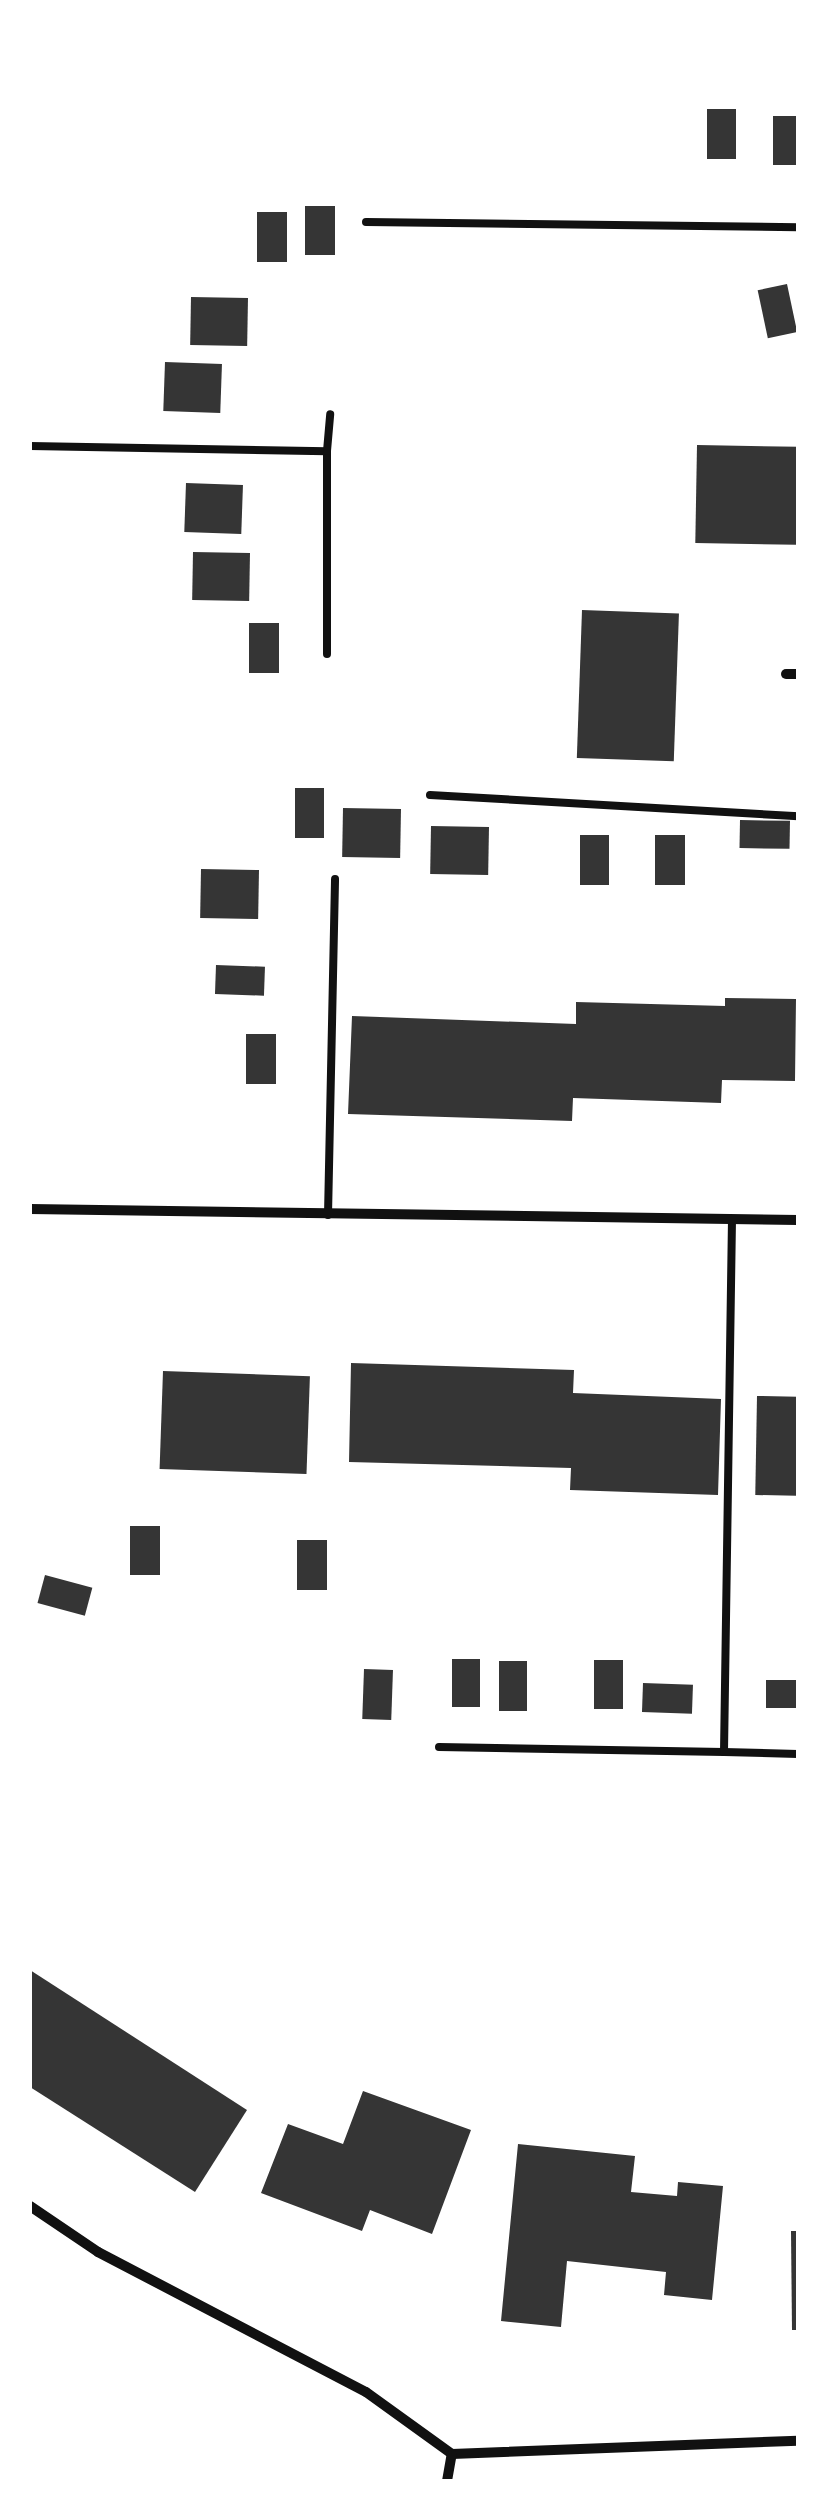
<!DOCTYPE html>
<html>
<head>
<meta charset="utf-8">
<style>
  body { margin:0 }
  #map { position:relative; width:828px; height:2511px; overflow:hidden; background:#fff; font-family:Cabin,sans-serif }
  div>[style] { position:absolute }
  .building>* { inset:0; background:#353535; transform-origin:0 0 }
  .service>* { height:8px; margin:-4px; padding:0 4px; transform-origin:4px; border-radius:4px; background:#111 }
  .minor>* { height:10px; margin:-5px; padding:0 5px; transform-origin:5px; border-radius:5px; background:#111 }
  span { translate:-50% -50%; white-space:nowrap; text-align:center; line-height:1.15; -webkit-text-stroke:8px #fff; paint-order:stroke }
  .frame { position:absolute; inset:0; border:32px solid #fff; pointer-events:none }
</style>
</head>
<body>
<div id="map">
  <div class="building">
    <i style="left:707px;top:109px;width:29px;height:50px"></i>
    <i style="left:773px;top:116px;width:25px;height:49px"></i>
    <i style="left:305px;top:206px;width:30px;height:49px"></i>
    <i style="left:257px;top:212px;width:30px;height:50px"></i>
    <i style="left:787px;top:284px;width:49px;height:30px;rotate:78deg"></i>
    <i style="left:191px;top:297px;width:57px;height:48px;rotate:1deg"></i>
    <i style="left:165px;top:362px;width:57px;height:49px;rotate:2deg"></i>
    <i style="left:697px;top:445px;width:101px;height:98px;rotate:1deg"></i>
    <i style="left:186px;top:483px;width:57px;height:49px;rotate:2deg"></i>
    <i style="left:193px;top:552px;width:57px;height:48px;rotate:1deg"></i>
    <i style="left:582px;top:610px;width:97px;height:148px;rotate:2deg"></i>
    <i style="left:249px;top:623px;width:30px;height:50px"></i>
    <i style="left:295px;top:788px;width:29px;height:50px"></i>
    <i style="left:343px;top:808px;width:58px;height:49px;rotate:1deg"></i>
    <i style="left:740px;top:820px;width:50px;height:28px;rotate:1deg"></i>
    <i style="left:431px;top:826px;width:58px;height:48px;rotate:1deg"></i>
    <i style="left:580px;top:835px;width:29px;height:50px"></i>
    <i style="left:655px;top:835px;width:30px;height:50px"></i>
    <i style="left:201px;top:869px;width:58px;height:49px;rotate:1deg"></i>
    <i style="left:216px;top:965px;width:49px;height:29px;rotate:2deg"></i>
    <i style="clip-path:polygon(725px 998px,796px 999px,795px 1081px,722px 1080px,721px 1103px,573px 1098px,572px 1121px,348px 1114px,352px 1016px,576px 1024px,576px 1002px,725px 1006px)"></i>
    <i style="left:246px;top:1034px;width:30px;height:50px"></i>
    <i style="clip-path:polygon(351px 1363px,574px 1370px,573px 1393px,721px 1399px,718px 1495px,570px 1490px,571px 1468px,349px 1462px)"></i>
    <i style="left:163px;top:1371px;width:147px;height:98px;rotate:2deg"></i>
    <i style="left:757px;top:1396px;width:41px;height:99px;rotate:1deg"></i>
    <i style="left:130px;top:1526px;width:30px;height:49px"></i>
    <i style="left:297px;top:1540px;width:30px;height:50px"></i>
    <i style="left:45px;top:1575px;width:49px;height:29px;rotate:15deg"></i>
    <i style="left:452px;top:1659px;width:28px;height:48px"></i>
    <i style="left:594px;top:1660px;width:29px;height:49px"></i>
    <i style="left:499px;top:1661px;width:28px;height:50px"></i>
    <i style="left:364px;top:1669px;width:29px;height:50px;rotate:2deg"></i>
    <i style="left:766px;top:1680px;width:32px;height:28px"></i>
    <i style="left:643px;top:1683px;width:50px;height:29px;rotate:2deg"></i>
    <i style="clip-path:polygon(30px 1970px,247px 2110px,195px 2192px,30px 2087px)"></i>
    <i style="clip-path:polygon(363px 2091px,471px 2130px,432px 2234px,370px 2210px,362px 2231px,261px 2193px,288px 2124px,343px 2144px)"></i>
    <i style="clip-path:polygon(518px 2144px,635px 2156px,631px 2192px,677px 2196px,678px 2182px,723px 2186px,712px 2300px,664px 2295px,666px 2272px,567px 2261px,561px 2327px,501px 2321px)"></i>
    <i style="clip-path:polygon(791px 2231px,798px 2231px,798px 2330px,792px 2330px)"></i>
  </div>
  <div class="service">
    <i style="left:366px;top:222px;width:432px;rotate:0.7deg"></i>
    <i style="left:30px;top:446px;width:297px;rotate:1deg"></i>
    <i style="left:327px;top:451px;width:203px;rotate:90deg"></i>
    <i style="left:327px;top:451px;width:37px;rotate:-85deg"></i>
    <i style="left:430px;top:795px;width:369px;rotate:3.3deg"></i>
    <i style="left:328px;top:1215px;width:336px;rotate:-88.8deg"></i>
    <i style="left:439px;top:1747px;width:285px;rotate:1deg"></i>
    <i style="left:724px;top:1752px;width:532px;rotate:-89.14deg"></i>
    <i style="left:724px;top:1752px;width:74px;rotate:1.5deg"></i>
  </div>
  <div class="minor">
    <i style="left:786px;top:674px;width:12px"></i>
    <i style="left:30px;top:1209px;width:768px;rotate:0.82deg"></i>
    <i style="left:30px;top:2206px;width:82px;rotate:34.1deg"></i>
    <i style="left:98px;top:2252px;width:302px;rotate:27.6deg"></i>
    <i style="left:366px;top:2392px;width:106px;rotate:35.8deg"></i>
    <i style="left:452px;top:2454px;width:346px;rotate:-2.2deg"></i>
    <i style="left:447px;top:2481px;width:27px;rotate:-80deg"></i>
  </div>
  <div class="frame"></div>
</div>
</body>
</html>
